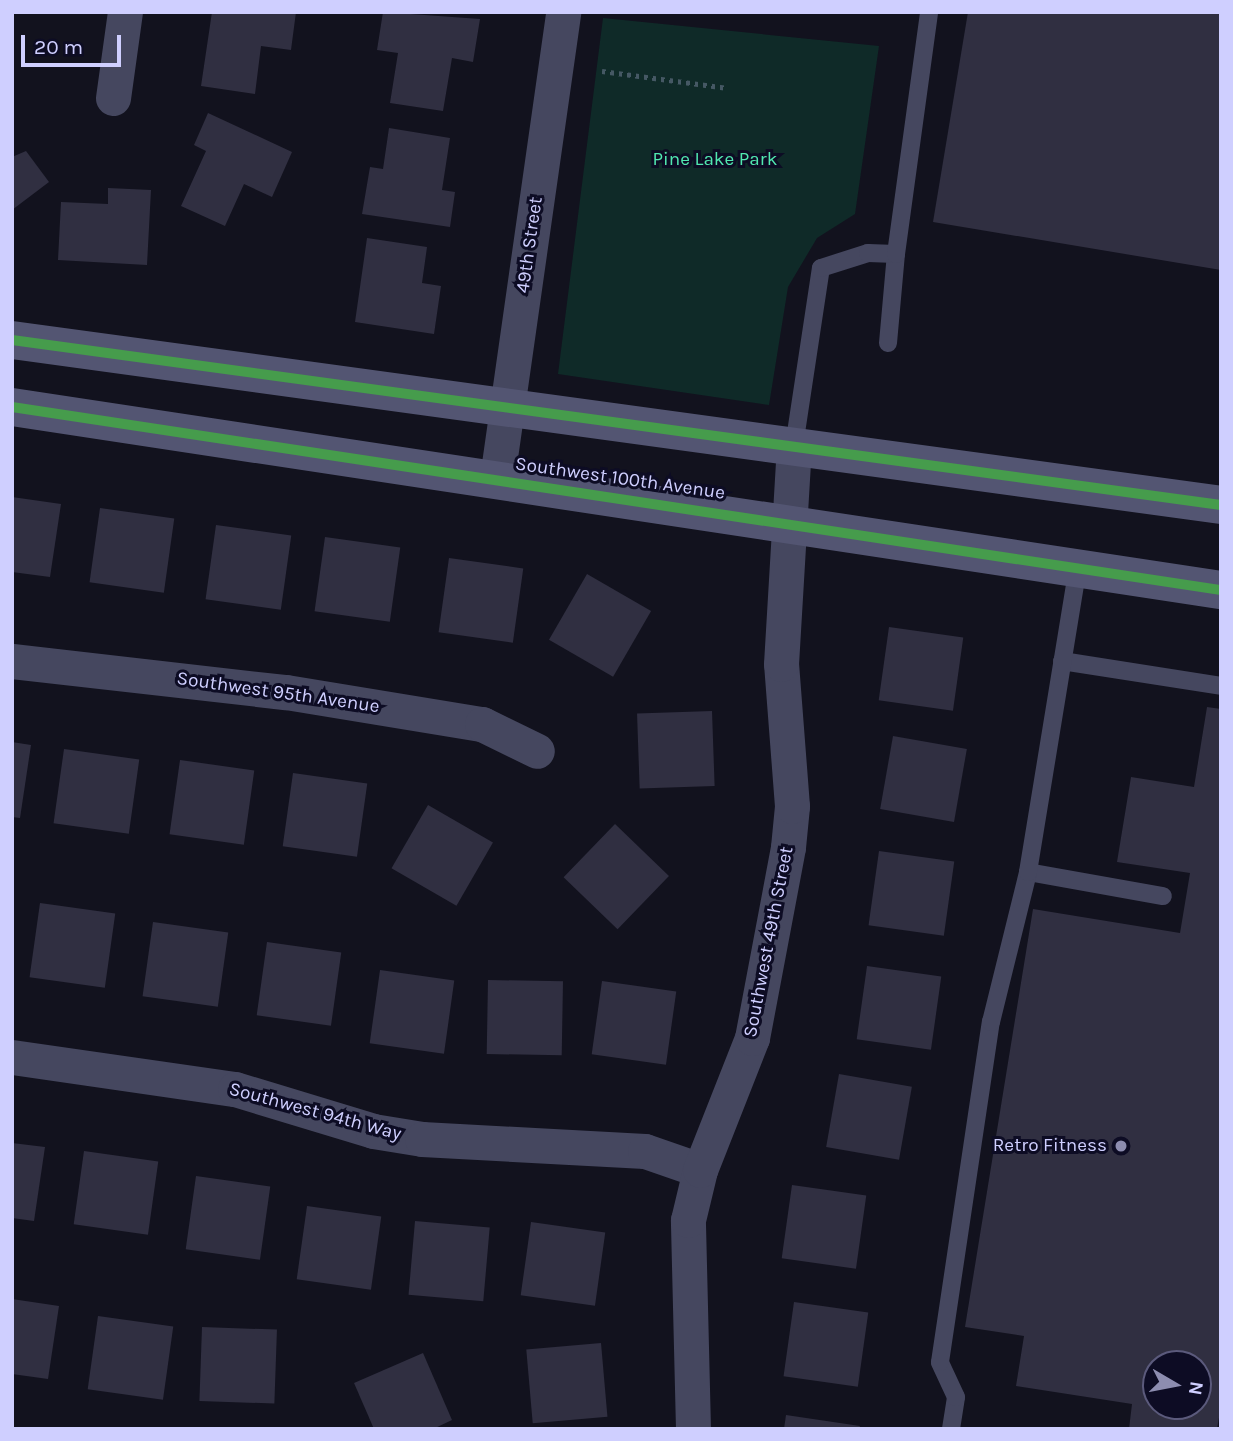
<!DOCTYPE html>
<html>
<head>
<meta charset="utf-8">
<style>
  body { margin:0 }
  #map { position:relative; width:1233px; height:1441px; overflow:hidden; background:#12121e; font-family:Karla,sans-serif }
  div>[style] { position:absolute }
  .green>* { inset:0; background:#0f2a28 }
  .building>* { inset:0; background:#302f41; transform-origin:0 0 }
  .path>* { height:4.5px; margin-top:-2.25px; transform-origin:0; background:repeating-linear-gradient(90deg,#455864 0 3.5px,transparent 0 8.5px) }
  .lane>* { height:18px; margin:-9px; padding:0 9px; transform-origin:9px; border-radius:9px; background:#45475f }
  .street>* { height:35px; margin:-17.5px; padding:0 17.5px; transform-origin:17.5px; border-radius:17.5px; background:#45475f }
  .secondary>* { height:38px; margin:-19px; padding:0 19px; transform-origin:19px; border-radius:19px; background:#535572 }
  .cycleway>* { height:10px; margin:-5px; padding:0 5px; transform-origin:5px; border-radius:5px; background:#469c4c }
  .dots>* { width:19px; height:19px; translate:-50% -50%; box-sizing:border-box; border:4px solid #0d0c24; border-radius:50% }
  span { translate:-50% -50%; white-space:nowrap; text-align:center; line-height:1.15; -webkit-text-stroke:6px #0d0c24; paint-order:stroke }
  .park-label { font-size:19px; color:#51e8b0 }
  .street-label { font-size:19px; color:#cfcfff }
  .poi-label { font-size:19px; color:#cfcfff }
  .right { translate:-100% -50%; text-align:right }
  .frame { position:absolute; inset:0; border:14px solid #cfcfff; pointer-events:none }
  .north { position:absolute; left:1142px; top:1350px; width:70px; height:70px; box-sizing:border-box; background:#0d0c24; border:2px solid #5b5a7c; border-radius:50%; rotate:100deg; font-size:19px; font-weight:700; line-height:28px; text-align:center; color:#cfcfff }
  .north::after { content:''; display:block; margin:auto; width:24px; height:32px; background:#8d8db0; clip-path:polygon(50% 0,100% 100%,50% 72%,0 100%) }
  .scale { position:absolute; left:21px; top:35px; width:100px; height:32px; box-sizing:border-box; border:4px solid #cfcfff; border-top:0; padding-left:9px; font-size:21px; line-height:24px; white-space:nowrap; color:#cfcfff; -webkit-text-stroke:5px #0d0c24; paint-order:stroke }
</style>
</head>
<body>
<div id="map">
  <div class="green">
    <i style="clip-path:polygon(603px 18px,879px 46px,855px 214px,817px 238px,788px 287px,769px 405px,558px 374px)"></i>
  </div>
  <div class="building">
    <i style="clip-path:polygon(212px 12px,296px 12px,291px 50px,261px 46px,255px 94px,201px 86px)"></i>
    <i style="clip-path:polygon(383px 12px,480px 19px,473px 62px,452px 58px,443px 111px,390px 103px,398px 53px,377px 50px)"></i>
    <i style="clip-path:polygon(968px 12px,1221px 12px,1221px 270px,933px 222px)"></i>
    <i style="clip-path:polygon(208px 113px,292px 152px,272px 197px,244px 184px,225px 226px,181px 206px,206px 151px,194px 145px)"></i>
    <i style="clip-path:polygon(389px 128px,450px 138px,442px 190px,455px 192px,450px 227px,362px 214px,370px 167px,383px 169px)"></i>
    <i style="clip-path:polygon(26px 151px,49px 182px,12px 210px,12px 157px)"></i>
    <i style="clip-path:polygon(108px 188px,151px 190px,147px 265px,58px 260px,61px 202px,108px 204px)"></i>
    <i style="clip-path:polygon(367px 238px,427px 247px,422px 283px,441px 286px,434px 334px,355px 322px)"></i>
    <i style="clip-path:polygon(12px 497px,61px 504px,50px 577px,12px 572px)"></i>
    <i style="left:100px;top:508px;width:75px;height:75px;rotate:8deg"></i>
    <i style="left:216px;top:525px;width:76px;height:75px;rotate:8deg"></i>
    <i style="left:325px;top:537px;width:76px;height:75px;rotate:8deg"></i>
    <i style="left:449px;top:558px;width:75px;height:75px;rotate:8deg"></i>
    <i style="left:587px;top:574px;width:74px;height:76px;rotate:30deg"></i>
    <i style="left:889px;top:627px;width:75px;height:74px;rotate:8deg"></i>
    <i style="clip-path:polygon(evenodd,1207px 707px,1221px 709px,1221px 1406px,1217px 1429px,1129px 1429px,1132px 1404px,1016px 1386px,1024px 1336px,965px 1327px,1033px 909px,1180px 933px,1190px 873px,1117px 862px,1131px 777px,1194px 787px,1207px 707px,1156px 1364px,1198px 1364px,1198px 1406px,1156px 1406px,1156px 1364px)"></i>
    <i style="left:712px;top:711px;width:75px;height:75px;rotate:88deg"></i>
    <i style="left:893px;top:736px;width:75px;height:74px;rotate:10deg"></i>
    <i style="clip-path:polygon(12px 742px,31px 745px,20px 818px,12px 817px)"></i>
    <i style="left:64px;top:749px;width:76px;height:75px;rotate:8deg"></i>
    <i style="left:180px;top:760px;width:75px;height:75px;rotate:8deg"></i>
    <i style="left:293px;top:773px;width:75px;height:74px;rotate:8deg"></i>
    <i style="left:428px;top:805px;width:75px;height:73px;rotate:30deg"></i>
    <i style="left:615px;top:824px;width:75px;height:74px;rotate:44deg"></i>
    <i style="left:879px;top:851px;width:76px;height:75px;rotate:8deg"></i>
    <i style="left:40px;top:903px;width:76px;height:75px;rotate:8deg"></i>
    <i style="left:153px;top:922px;width:76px;height:75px;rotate:8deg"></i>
    <i style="left:267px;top:942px;width:75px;height:74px;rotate:8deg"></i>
    <i style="left:867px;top:966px;width:75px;height:74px;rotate:8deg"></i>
    <i style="left:380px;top:970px;width:75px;height:74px;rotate:8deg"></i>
    <i style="left:488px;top:980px;width:75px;height:74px;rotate:1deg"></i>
    <i style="left:602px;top:981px;width:75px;height:74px;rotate:8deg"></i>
    <i style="left:839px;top:1074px;width:74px;height:74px;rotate:10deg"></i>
    <i style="clip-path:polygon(12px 1143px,45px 1147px,34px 1221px,12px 1218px)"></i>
    <i style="left:84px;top:1151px;width:75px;height:74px;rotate:8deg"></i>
    <i style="left:196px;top:1176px;width:75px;height:74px;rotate:8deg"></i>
    <i style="left:792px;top:1185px;width:75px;height:74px;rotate:8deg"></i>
    <i style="left:307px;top:1206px;width:75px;height:74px;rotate:8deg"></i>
    <i style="left:415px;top:1221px;width:75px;height:74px;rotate:5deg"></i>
    <i style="left:531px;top:1222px;width:75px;height:74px;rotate:8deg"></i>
    <i style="clip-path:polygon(12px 1299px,59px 1306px,48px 1379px,12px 1374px)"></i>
    <i style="left:794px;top:1302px;width:75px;height:75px;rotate:8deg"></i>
    <i style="left:98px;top:1316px;width:76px;height:74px;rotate:8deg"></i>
    <i style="left:202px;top:1327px;width:75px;height:74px;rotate:2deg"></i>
    <i style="left:601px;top:1343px;width:74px;height:75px;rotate:85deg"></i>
    <i style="clip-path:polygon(423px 1353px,452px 1420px,433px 1429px,374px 1429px,354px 1383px)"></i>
    <i style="clip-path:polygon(786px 1415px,860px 1426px,859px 1429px,784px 1429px)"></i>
  </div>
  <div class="path">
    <i style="left:602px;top:71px;width:127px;rotate:7.7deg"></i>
  </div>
  <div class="lane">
    <i style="left:888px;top:343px;width:89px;rotate:-84.9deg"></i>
    <i style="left:794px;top:446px;width:180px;rotate:-81.4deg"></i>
    <i style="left:821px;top:268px;width:49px;rotate:-17.7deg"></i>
    <i style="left:868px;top:253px;width:28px;rotate:2deg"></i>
    <i style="left:896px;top:254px;width:244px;rotate:-82.2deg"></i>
    <i style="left:1062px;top:661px;width:161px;rotate:8.9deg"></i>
    <i style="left:1028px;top:872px;width:137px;rotate:10.1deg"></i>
    <i style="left:951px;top:1429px;width:32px;rotate:-81deg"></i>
    <i style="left:956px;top:1397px;width:38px;rotate:-115deg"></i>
    <i style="left:940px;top:1362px;width:344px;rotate:-81.5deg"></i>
    <i style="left:991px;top:1022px;width:154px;rotate:-76.1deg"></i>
    <i style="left:1028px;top:872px;width:310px;rotate:-80.7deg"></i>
  </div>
  <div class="street">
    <i style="left:113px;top:98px;width:87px;rotate:-82.1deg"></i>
    <i style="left:497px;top:478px;width:471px;rotate:-81.9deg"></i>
    <i style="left:12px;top:661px;width:276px;rotate:6.5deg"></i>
    <i style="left:286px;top:692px;width:199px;rotate:9.3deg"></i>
    <i style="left:482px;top:724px;width:61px;rotate:26.1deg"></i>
    <i style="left:12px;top:1057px;width:225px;rotate:8.2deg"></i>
    <i style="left:235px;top:1089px;width:144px;rotate:16.9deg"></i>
    <i style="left:373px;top:1131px;width:50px;rotate:9.3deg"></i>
    <i style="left:422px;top:1139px;width:223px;rotate:3.1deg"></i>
    <i style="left:645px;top:1151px;width:58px;rotate:19.1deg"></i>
    <i style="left:693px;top:1429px;width:209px;rotate:-91.4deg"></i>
    <i style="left:688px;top:1220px;width:51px;rotate:-76.5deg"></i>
    <i style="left:700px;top:1170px;width:142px;rotate:-68.5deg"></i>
    <i style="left:752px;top:1038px;width:194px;rotate:-79.3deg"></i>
    <i style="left:788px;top:847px;width:41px;rotate:-84.4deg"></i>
    <i style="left:792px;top:806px;width:142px;rotate:-94.4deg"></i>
    <i style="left:781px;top:664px;width:218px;rotate:-86.6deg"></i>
  </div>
  <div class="secondary">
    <i style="left:12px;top:340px;width:1220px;rotate:7.77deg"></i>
    <i style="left:12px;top:407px;width:1223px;rotate:8.61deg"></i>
  </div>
  <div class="cycleway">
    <i style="left:12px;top:340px;width:1220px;rotate:7.77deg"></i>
    <i style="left:12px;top:407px;width:1223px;rotate:8.61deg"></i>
  </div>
  <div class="dots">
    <i style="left:1121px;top:1146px;background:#8d8db0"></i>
  </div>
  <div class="park-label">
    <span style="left:715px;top:160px">Pine Lake Park</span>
  </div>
  <div class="street-label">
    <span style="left:530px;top:245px;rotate:-82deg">49th Street</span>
    <span style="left:620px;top:479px;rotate:8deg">Southwest 100th Avenue</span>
    <span style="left:278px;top:693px;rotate:8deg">Southwest 95th Avenue</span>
    <span style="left:769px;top:942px;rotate:-79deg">Southwest 49th Street</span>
    <span style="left:315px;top:1112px;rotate:15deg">Southwest 94th Way</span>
  </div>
  <div class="poi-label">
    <span class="right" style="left:1107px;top:1146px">Retro Fitness</span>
  </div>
  <div class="frame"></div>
  <div class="north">N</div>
  <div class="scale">20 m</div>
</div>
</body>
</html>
